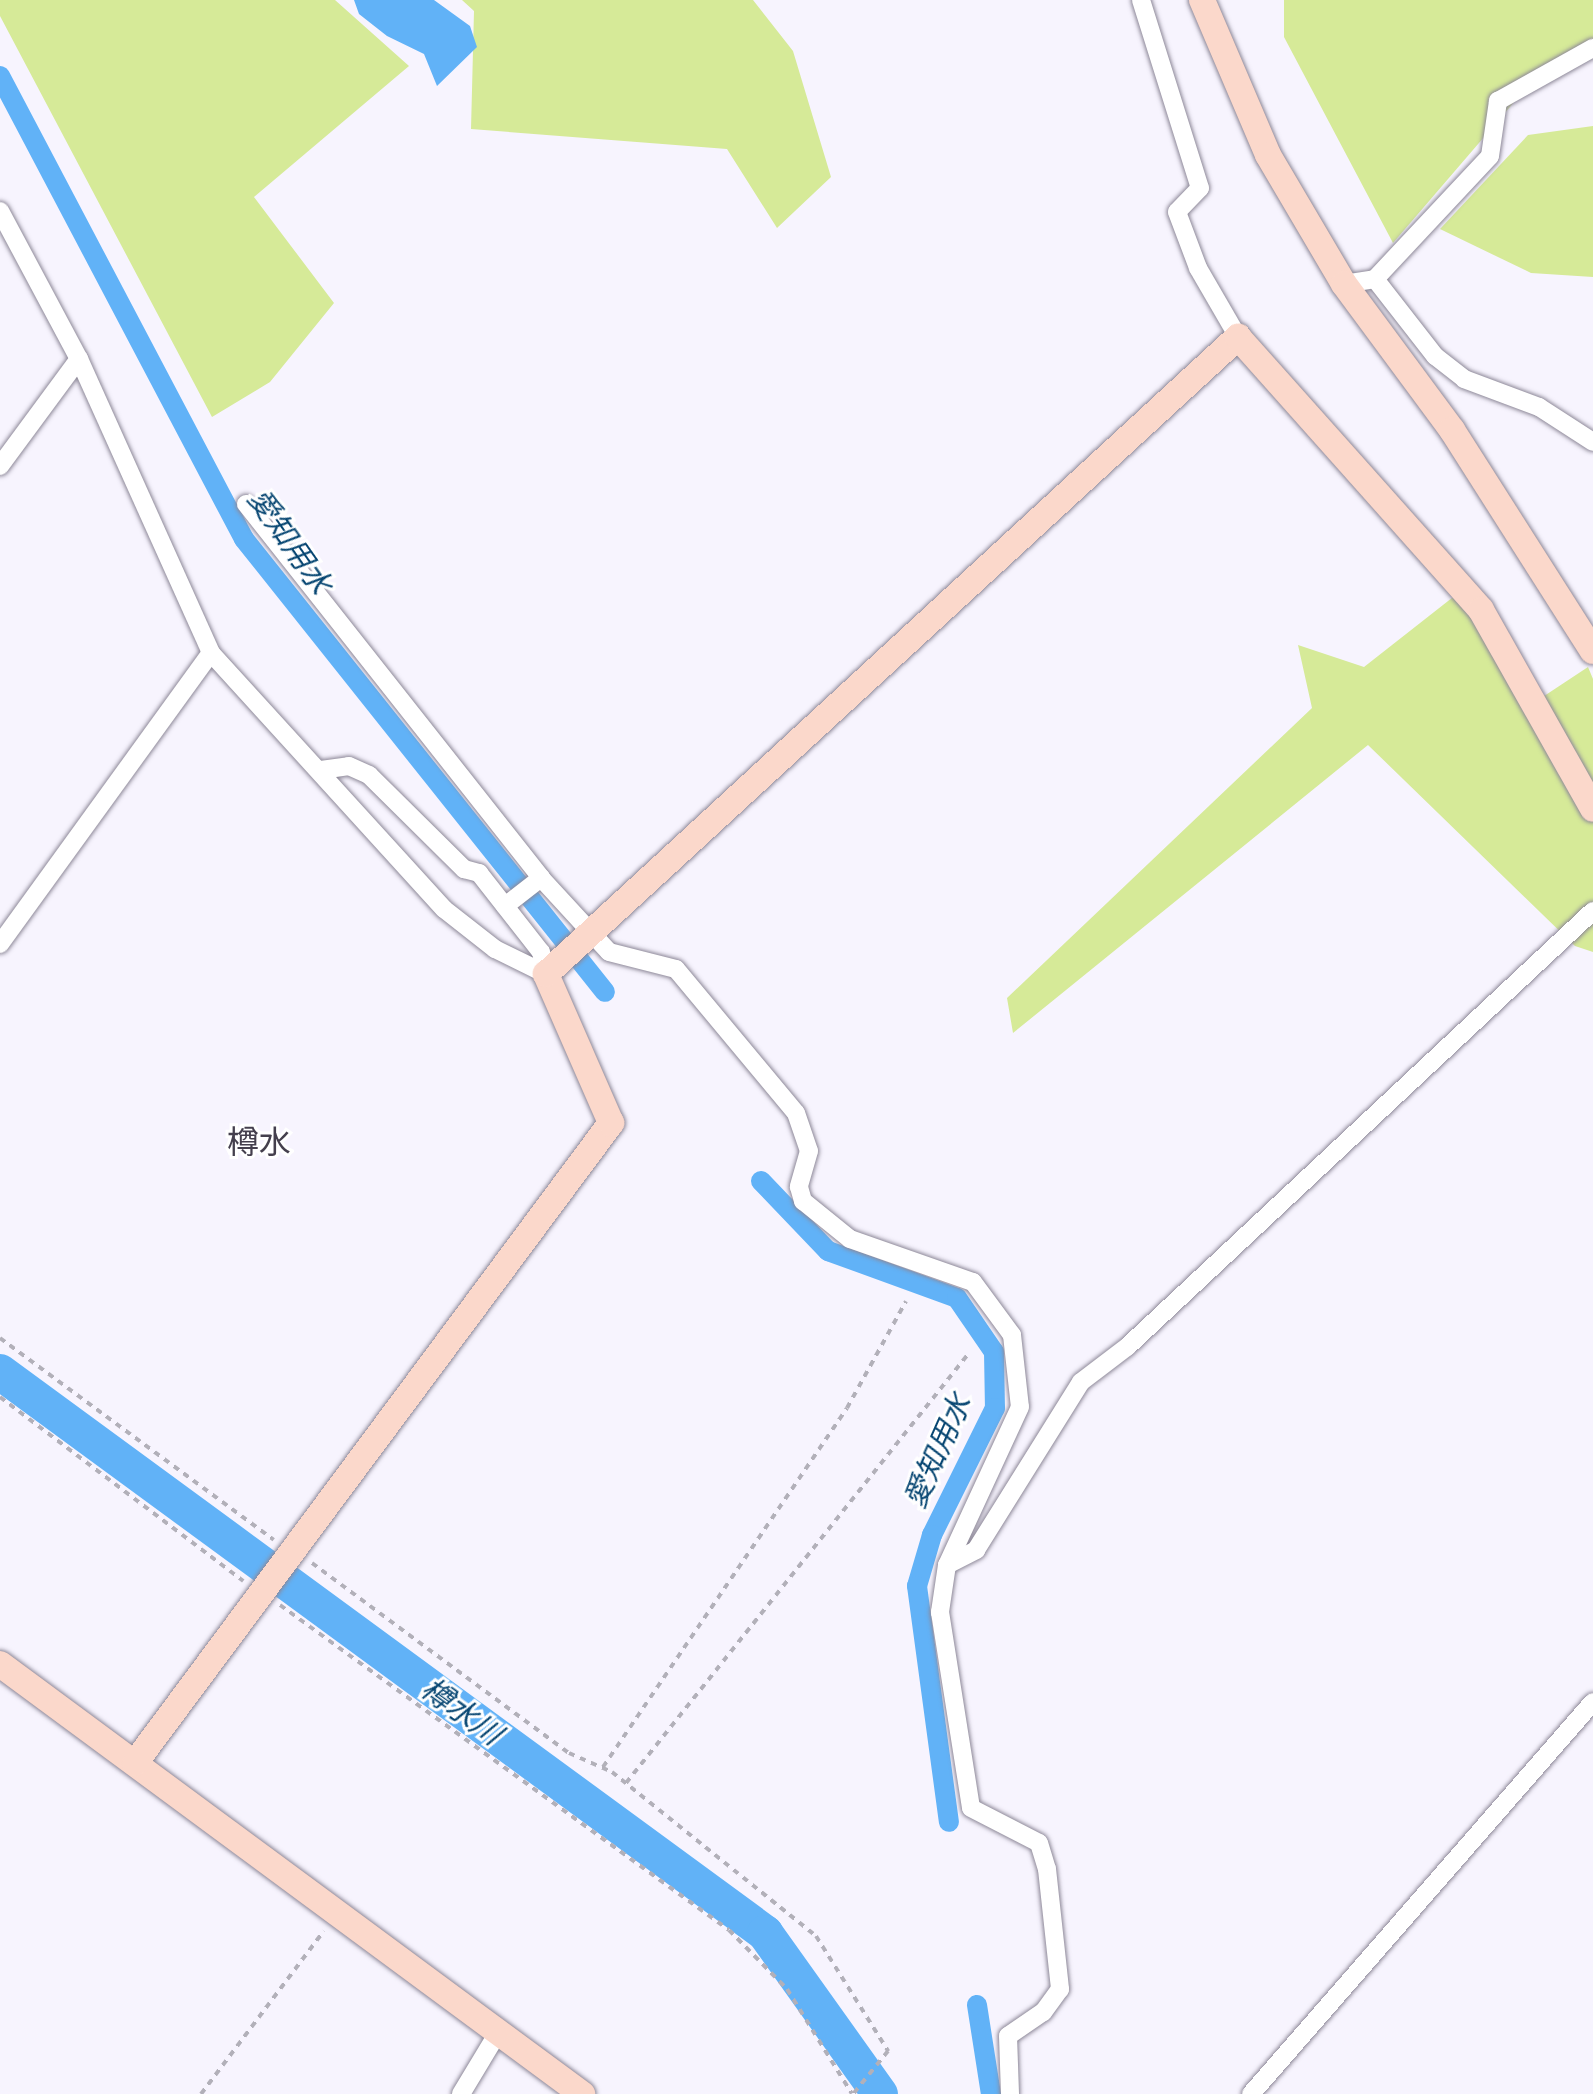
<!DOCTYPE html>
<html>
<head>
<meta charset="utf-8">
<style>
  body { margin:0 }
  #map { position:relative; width:1593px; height:2094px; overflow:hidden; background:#f7f4fe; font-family:Quicksand,"Noto Sans JP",sans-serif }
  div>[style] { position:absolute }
  .green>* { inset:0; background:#d6ea98 }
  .water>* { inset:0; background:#61b2f7 }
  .canal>* { height:20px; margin:-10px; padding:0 10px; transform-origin:10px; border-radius:10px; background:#61b2f7 }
  .river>* { height:36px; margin:-18px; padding:0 18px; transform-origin:18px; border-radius:18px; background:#61b2f7 }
  .path>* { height:4px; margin-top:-2px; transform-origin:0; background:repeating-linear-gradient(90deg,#b2b0b9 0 6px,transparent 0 12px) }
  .roads { filter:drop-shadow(0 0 2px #8d8898) drop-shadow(0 0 2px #8d8898) }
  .street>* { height:18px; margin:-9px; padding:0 9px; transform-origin:9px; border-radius:9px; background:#fff }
  .secondary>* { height:26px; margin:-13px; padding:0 13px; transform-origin:13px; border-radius:13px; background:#fbd8cb }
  span { translate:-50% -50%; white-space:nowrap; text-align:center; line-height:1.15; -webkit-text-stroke:6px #fff; paint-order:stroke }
  .water-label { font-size:30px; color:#074672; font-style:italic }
  .quarter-label { font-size:32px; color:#443f4d }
</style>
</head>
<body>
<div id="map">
  <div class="green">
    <i style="clip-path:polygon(0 0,335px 0,409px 66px,254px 197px,334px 303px,270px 382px,212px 417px,0 16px)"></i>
    <i style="clip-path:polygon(462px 0,753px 0,793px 51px,831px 177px,777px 228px,727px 149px,471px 129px,474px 11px)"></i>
    <i style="clip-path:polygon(1284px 0,1593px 0,1593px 41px,1546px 65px,1393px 243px,1284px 37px)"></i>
    <i style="clip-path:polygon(1593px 126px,1593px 277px,1531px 273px,1440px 229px,1528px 135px)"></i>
    <i style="clip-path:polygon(1457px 594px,1532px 704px,1588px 667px,1593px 679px,1593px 952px,1575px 946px,1368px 745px,1013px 1033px,1007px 998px,1312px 708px,1298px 645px,1364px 667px)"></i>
  </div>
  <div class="water">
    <i style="clip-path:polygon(354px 0,434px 0,470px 26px,477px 47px,437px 86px,424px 54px,387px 36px,359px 14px)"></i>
  </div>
  <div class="canal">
    <i style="left:0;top:76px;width:523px;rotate:62.21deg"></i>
    <i style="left:244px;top:539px;width:579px;rotate:51.45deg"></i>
    <i style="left:761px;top:1181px;width:97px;rotate:46.3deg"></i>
    <i style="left:828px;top:1251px;width:137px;rotate:20deg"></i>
    <i style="left:957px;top:1298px;width:65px;rotate:55.6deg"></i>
    <i style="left:994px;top:1352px;width:56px;rotate:89deg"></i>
    <i style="left:995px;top:1408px;width:142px;rotate:116.4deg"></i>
    <i style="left:932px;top:1535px;width:53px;rotate:106.4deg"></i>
    <i style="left:917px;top:1586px;width:238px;rotate:82.3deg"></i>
    <i style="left:977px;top:2005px;width:90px;rotate:81.1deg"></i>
  </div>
  <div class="river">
    <i style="left:0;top:1372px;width:949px;rotate:36.25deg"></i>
    <i style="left:765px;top:1933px;width:198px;rotate:54.5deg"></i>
  </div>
  <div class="path">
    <i style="left:0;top:1338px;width:340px;rotate:36.4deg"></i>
    <i style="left:0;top:1397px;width:305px;rotate:37.1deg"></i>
    <i style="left:312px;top:1563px;width:320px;rotate:36.5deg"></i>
    <i style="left:569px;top:1753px;width:47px;rotate:23.8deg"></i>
    <i style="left:612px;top:1772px;width:262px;rotate:38.8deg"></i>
    <i style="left:816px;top:1936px;width:136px;rotate:57.9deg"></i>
    <i style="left:888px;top:2051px;width:55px;rotate:129.1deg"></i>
    <i style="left:280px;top:1605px;width:554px;rotate:35.9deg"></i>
    <i style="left:729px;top:1930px;width:83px;rotate:45.5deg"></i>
    <i style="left:787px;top:1989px;width:123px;rotate:58.2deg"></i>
    <i style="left:603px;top:1767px;width:434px;rotate:-55.8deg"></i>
    <i style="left:847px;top:1408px;width:122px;rotate:-61.1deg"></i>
    <i style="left:626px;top:1783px;width:550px;rotate:-51.42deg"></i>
    <i style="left:201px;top:2094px;width:204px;rotate:-53deg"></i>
  </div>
  <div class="roads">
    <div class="street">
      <i style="left:1141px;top:0;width:197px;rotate:72.6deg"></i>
      <i style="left:1200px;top:188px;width:33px;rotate:134deg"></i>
      <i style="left:1177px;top:212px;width:60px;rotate:69.4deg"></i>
      <i style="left:1198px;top:268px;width:80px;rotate:59.9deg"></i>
      <i style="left:0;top:211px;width:168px;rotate:61.9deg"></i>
      <i style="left:79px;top:359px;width:322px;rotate:65.8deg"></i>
      <i style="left:211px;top:653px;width:346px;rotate:47.7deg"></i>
      <i style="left:444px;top:909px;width:65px;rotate:38.1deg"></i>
      <i style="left:495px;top:949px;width:57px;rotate:26.1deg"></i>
      <i style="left:1375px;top:279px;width:168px;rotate:-46.9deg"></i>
      <i style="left:1490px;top:156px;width:56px;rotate:-81.7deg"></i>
      <i style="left:1498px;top:101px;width:109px;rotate:-29.2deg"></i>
      <i style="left:1344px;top:284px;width:31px;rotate:-9deg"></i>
      <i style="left:1375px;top:279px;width:98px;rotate:52.1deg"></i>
      <i style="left:1435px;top:356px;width:37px;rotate:38deg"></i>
      <i style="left:1464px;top:379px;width:80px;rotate:20.5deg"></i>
      <i style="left:1539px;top:407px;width:64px;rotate:32.9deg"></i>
      <i style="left:0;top:466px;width:133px;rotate:-53.6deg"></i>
      <i style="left:246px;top:504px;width:476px;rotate:51.7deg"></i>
      <i style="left:541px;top:878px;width:100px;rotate:47.4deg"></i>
      <i style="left:609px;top:952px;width:69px;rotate:14.2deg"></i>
      <i style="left:676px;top:969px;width:187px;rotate:50.2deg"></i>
      <i style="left:796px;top:1113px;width:40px;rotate:71.1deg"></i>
      <i style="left:809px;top:1151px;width:37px;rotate:106deg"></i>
      <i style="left:799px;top:1187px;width:15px;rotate:74deg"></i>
      <i style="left:803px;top:1201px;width:60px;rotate:39deg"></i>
      <i style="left:850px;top:1239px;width:130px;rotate:19.3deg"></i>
      <i style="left:973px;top:1282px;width:66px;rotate:53.7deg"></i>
      <i style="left:1012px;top:1335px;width:72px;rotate:83.7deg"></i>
      <i style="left:1020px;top:1407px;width:174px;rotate:114.8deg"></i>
      <i style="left:947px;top:1565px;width:48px;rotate:98.5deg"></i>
      <i style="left:940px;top:1612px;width:198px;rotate:81deg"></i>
      <i style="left:971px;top:1808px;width:76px;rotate:27.2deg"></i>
      <i style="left:1039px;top:1843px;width:27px;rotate:73deg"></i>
      <i style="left:1047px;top:1869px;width:121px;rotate:83.8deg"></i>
      <i style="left:1060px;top:1989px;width:29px;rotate:126deg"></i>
      <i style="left:1043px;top:2012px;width:42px;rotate:145.6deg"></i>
      <i style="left:1008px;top:2036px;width:58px;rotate:88deg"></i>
      <i style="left:321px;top:770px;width:28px;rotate:-8deg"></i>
      <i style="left:349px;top:766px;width:22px;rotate:24deg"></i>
      <i style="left:369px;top:775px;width:134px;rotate:44.7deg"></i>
      <i style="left:464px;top:869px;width:16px;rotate:15deg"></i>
      <i style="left:479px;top:873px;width:100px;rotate:51.9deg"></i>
      <i style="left:541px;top:952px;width:23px;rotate:77deg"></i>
      <i style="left:505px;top:906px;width:46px;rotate:-37.9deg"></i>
      <i style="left:0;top:944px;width:359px;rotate:-54.1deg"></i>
      <i style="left:947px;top:1565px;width:33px;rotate:-27deg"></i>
      <i style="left:976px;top:1550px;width:198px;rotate:-58deg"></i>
      <i style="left:1081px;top:1382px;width:58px;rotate:-37.3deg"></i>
      <i style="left:1127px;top:1347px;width:638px;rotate:-43.1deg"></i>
      <i style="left:461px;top:2094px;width:74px;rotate:-58.9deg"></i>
      <i style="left:1251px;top:2094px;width:520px;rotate:-48.9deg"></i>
    </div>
    <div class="secondary">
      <i style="left:1202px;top:0;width:168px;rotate:66.9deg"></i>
      <i style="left:1268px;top:155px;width:150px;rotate:59.5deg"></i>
      <i style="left:1344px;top:284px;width:182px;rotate:53.5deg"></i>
      <i style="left:1452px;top:430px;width:262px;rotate:57.5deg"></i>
      <i style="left:0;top:1664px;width:724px;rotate:36.46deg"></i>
      <i style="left:135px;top:1763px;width:798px;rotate:-53.36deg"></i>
      <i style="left:611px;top:1123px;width:163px;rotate:-113.6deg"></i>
      <i style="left:546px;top:974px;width:941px;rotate:-42.63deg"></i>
      <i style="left:1238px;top:337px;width:365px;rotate:48.3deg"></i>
      <i style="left:1481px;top:610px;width:228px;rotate:60.6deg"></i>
    </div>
  </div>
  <div class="water-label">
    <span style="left:290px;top:541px;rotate:55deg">愛知用水</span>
    <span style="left:937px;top:1451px;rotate:-66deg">愛知用水</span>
    <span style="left:462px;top:1711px;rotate:36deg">樽水川</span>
  </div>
  <div class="quarter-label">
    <span style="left:259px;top:1141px">樽水</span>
  </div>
</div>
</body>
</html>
